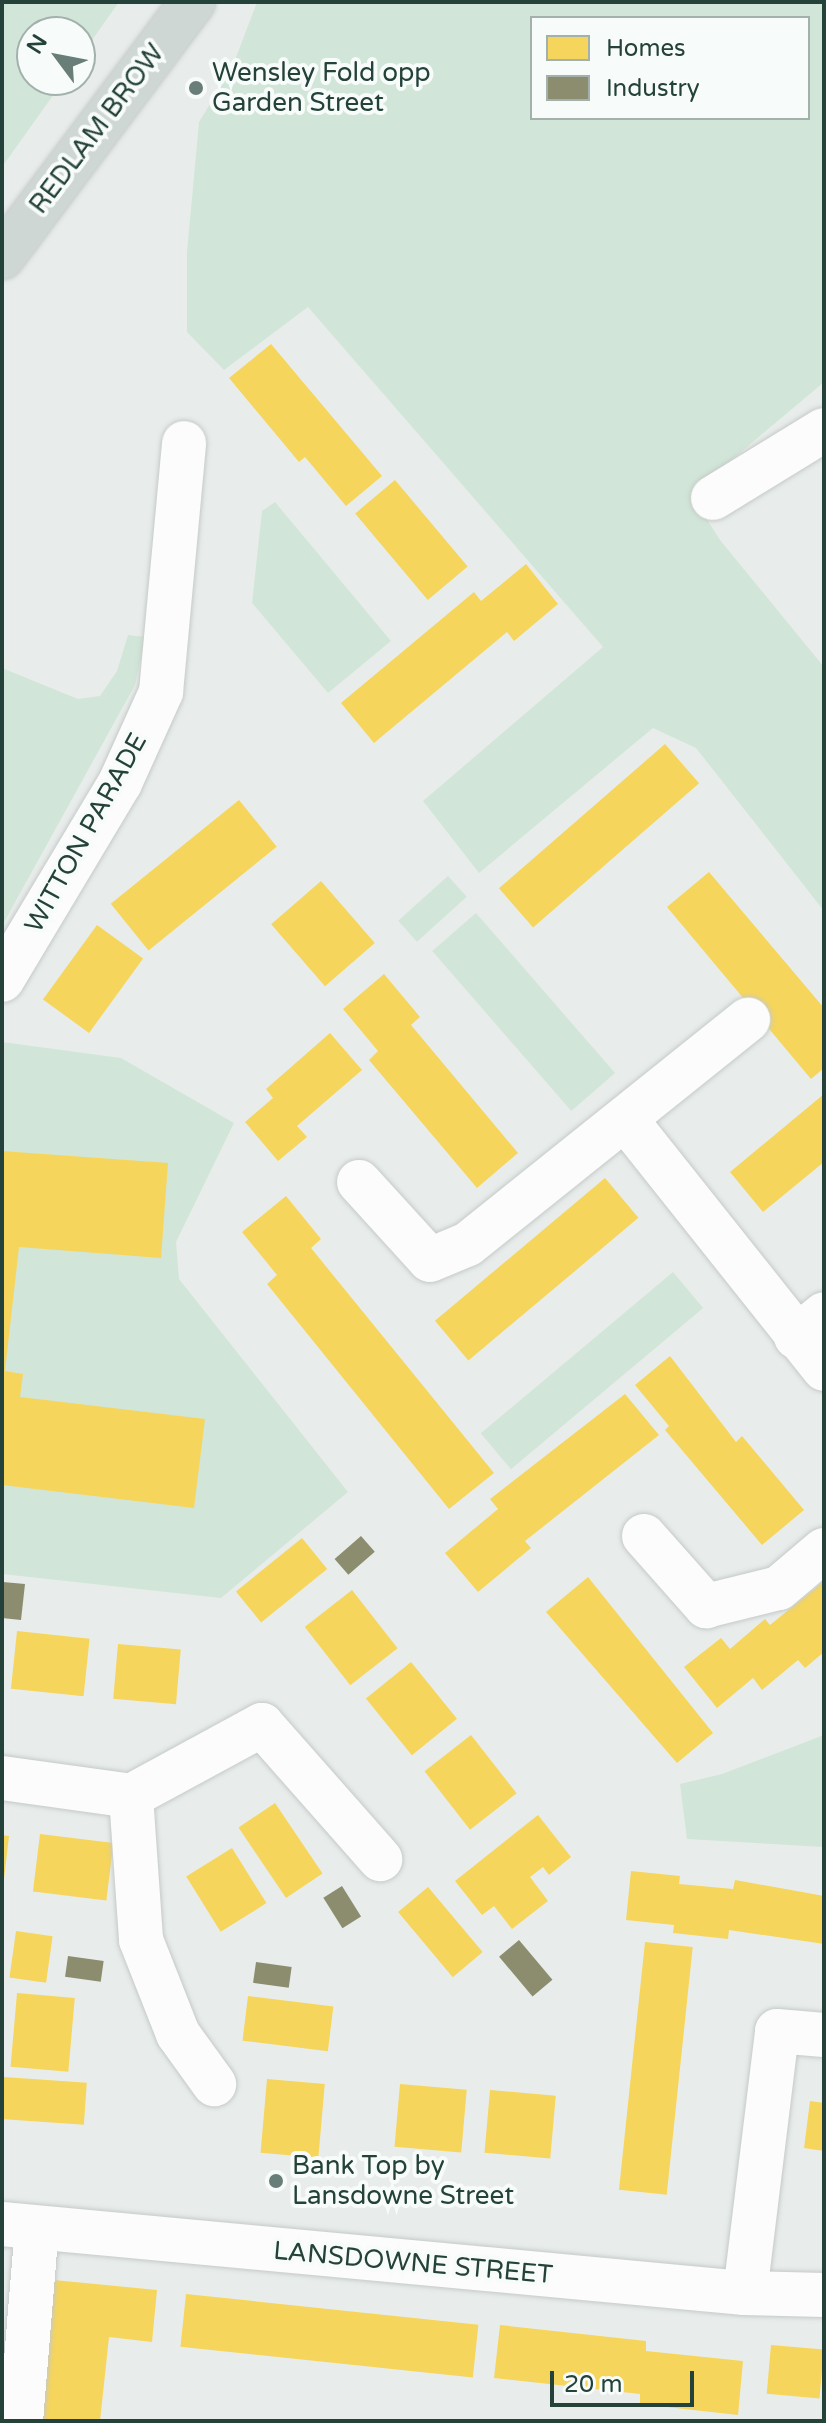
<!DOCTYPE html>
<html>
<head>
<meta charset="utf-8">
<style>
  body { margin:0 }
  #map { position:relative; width:826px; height:2423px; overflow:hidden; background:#e8edeb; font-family:"Varela Round",sans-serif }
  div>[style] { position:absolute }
  .green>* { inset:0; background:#d1e6d8; transform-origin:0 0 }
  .homes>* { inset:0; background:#f6d55c; transform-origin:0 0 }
  .industry>* { inset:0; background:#8c8c6e; transform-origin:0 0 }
  .roads { filter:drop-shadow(0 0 2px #c5cac8) drop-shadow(0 0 2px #c5cac8) }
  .minor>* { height:44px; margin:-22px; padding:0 22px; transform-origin:22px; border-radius:22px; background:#fcfcfc }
  .major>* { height:44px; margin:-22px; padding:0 22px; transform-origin:22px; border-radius:22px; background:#cfd7d5 }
  .dots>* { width:22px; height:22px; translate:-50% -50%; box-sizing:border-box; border:4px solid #f7fbf9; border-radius:50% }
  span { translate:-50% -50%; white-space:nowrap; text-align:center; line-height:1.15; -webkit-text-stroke:8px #f7fbf9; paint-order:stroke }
  .poi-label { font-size:26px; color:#24423a }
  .left { translate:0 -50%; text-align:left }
  .street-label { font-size:26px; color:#24423a }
  .frame { position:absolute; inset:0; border:4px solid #24423a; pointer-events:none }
  .legend { position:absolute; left:530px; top:16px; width:280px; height:104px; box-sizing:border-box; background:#f7fbf9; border:2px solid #a3b1ad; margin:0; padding:10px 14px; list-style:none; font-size:24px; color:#24423a }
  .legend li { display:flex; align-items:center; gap:16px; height:40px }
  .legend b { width:40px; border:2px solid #a3b1ad }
  .north { position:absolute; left:16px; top:16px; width:80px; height:80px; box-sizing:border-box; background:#f7fbf9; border:2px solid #a3b1ad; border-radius:50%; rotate:302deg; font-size:22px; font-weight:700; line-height:32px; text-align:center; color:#24423a }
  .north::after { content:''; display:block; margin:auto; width:28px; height:36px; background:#697e78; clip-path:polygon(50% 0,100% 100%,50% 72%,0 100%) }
  .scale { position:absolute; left:550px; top:2371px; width:144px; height:36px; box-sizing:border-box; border:4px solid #24423a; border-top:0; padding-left:10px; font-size:24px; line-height:28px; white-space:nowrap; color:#24423a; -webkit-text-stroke:6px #f7fbf9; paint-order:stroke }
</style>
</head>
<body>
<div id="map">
  <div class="green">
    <i style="clip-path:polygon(2px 2px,119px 2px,80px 57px,80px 32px,32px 32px,32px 80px,64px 80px,2px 167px)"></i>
    <i style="clip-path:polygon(evenodd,257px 2px,824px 2px,824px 382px,691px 494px,720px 540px,824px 667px,824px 911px,696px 748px,653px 728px,479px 873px,423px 801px,603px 647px,308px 307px,224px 370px,187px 332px,187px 252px,199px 122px,232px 68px,257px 2px,532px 18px,808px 18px,808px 118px,532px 118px,532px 18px)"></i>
    <i style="clip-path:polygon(275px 502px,391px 641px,328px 693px,252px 603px,262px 511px)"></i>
    <i style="clip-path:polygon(128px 635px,145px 637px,135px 685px,2px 926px,2px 668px,78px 699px,100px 696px,117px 671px)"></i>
    <i style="left:448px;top:876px;width:28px;height:67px;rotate:48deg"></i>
    <i style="left:476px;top:913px;width:212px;height:58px;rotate:49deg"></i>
    <i style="clip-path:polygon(2px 1042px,121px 1058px,234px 1123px,176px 1242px,179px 1279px,348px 1492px,221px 1598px,2px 1574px)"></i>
    <i style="left:673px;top:1272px;width:47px;height:251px;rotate:50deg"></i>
    <i style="clip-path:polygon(824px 1735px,824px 1847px,687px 1839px,680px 1784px,722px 1774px)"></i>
  </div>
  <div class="homes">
    <i style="clip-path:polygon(271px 344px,382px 476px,346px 506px,305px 457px,299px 462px,229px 378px)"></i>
    <i style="left:395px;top:480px;width:113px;height:52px;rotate:50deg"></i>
    <i style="clip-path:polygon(526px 564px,558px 604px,514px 641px,507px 632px,374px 743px,341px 703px,474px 592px,481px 601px)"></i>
    <i style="left:665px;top:744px;width:52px;height:220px;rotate:49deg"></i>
    <i style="left:239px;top:800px;width:60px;height:165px;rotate:51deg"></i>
    <i style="clip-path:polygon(709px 872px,824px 1008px,824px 1068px,811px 1079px,667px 907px)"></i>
    <i style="left:321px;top:881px;width:82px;height:66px;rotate:49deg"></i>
    <i style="left:97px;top:925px;width:57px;height:92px;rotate:36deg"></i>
    <i style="clip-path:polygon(384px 974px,420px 1017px,411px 1025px,518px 1153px,477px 1188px,369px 1060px,378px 1051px,343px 1009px)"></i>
    <i style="clip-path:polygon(330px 1033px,362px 1070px,297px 1126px,307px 1137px,278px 1161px,245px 1122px,273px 1098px,266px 1089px)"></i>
    <i style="clip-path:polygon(824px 1094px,824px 1162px,763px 1212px,730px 1172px)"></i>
    <i style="clip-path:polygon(2px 1151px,168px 1163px,161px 1258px,19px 1247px,5px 1371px,23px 1374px,20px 1397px,205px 1419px,194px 1508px,2px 1485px)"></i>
    <i style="left:605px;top:1178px;width:52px;height:222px;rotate:50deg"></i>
    <i style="clip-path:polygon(286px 1196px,321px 1239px,311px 1248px,494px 1473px,449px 1509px,267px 1284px,277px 1275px,242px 1232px)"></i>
    <i style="clip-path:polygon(670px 1356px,736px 1442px,742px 1436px,804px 1510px,762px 1545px,665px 1430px,669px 1426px,635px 1385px)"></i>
    <i style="clip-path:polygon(625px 1394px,659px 1435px,525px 1541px,531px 1548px,478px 1592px,445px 1553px,498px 1509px,490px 1499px)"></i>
    <i style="left:302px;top:1538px;width:40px;height:85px;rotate:51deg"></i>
    <i style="clip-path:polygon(588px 1577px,713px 1733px,677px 1763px,546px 1612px)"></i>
    <i style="clip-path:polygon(824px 1581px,824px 1652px,805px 1668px,798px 1660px,762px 1690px,753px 1678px,717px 1708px,684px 1667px,721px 1638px,730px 1649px,765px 1619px,770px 1625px)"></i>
    <i style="left:352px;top:1590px;width:74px;height:60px;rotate:52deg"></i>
    <i style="left:17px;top:1631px;width:73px;height:58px;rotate:6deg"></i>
    <i style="left:118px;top:1644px;width:63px;height:55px;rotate:5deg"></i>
    <i style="left:411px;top:1662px;width:73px;height:58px;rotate:51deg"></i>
    <i style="left:471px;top:1735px;width:74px;height:59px;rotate:52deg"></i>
    <i style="left:275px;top:1803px;width:85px;height:44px;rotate:56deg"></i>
    <i style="clip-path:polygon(538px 1815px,571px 1857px,549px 1875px,543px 1867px,530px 1877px,548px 1901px,512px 1929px,494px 1906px,482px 1915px,455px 1881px)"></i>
    <i style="left:40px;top:1834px;width:74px;height:58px;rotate:7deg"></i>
    <i style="clip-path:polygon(2px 1835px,9px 1836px,4px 1879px,2px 1878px)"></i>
    <i style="left:232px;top:1848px;width:65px;height:54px;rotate:58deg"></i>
    <i style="clip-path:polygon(631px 1871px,680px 1876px,679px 1884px,733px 1889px,735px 1880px,824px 1896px,824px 1944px,729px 1930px,728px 1939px,673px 1933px,674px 1925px,626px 1920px)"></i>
    <i style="left:428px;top:1887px;width:85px;height:39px;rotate:50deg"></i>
    <i style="left:16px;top:1931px;width:37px;height:47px;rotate:8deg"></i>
    <i style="left:645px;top:1942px;width:48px;height:249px;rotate:6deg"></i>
    <i style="left:17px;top:1993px;width:58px;height:74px;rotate:5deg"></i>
    <i style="left:248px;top:1996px;width:86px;height:45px;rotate:7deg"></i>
    <i style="left:4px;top:2077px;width:83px;height:42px;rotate:4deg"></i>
    <i style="left:267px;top:2079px;width:58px;height:74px;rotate:5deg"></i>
    <i style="left:400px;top:2084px;width:67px;height:63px;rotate:5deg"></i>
    <i style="left:490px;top:2090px;width:66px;height:63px;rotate:5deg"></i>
    <i style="clip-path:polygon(810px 2101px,824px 2103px,824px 2151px,804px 2148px)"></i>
    <i style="clip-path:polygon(54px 2280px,157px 2290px,152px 2342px,109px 2337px,100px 2421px,39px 2421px)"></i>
    <i style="left:186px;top:2294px;width:294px;height:53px;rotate:6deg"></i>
    <i style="clip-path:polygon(500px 2325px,646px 2341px,646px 2351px,743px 2361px,738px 2415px,640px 2404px,640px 2394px,494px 2378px)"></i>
    <i style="left:771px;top:2345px;width:53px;height:49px;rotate:5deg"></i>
  </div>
  <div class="industry">
    <i style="left:361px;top:1536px;width:21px;height:35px;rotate:49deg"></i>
    <i style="clip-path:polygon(3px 1582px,25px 1584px,21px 1620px,2px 1618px)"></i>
    <i style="left:342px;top:1886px;width:36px;height:22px;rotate:58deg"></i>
    <i style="left:519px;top:1940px;width:52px;height:26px;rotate:50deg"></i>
    <i style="left:68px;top:1956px;width:36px;height:21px;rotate:8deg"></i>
    <i style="left:256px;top:1962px;width:36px;height:21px;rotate:8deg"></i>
  </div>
  <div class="roads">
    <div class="minor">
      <i style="left:713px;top:498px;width:130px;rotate:-31.5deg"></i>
      <i style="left:2px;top:980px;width:230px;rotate:-59.1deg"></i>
      <i style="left:120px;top:783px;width:100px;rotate:-65.7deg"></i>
      <i style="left:161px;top:692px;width:250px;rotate:-84.7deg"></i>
      <i style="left:626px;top:1120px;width:318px;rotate:51.5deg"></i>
      <i style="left:359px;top:1182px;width:105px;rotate:47.7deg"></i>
      <i style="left:430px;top:1260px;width:41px;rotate:-22.8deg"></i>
      <i style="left:468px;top:1244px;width:359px;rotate:-38.7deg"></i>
      <i style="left:796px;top:1337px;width:36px;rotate:-39deg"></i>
      <i style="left:644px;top:1536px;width:94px;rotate:48.5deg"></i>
      <i style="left:706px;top:1606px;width:75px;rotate:-13.9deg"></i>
      <i style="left:779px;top:1588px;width:59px;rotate:-40.2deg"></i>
      <i style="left:2px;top:1778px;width:130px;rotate:7.9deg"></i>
      <i style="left:131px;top:1796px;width:149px;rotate:-28.5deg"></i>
      <i style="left:262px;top:1725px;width:179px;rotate:48.6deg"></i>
      <i style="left:131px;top:1796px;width:144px;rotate:86deg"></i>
      <i style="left:141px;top:1940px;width:101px;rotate:68.5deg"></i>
      <i style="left:178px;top:2034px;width:62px;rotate:54.2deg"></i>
      <i style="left:2px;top:2224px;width:746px;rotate:5.31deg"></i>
      <i style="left:745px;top:2293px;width:79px;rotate:1.5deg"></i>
      <i style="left:745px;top:2293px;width:264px;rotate:-83deg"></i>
      <i style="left:777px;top:2031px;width:47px;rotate:4.9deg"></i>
      <i style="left:21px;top:2421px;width:194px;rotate:-85.3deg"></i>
    </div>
    <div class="major">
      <i style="left:2px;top:257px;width:319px;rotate:-53.2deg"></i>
    </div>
  </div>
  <div class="dots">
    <i style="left:196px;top:88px;background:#697e78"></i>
    <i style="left:276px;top:2181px;background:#697e78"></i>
  </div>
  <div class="poi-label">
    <span class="left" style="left:212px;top:88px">Wensley Fold opp<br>Garden Street</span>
    <span class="left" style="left:292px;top:2181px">Bank Top by<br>Lansdowne Street</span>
  </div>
  <div class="street-label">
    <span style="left:97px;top:129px;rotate:-53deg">REDLAM BROW</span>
    <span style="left:86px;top:833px;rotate:-61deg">WITTON PARADE</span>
    <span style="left:413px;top:2263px;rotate:5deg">LANSDOWNE STREET</span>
  </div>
  <div class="frame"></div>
  <ul class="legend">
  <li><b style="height:22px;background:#f6d55c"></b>Homes</li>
  <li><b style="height:22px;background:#8c8c6e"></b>Industry</li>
  </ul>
  <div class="north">N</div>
  <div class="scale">20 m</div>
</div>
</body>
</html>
